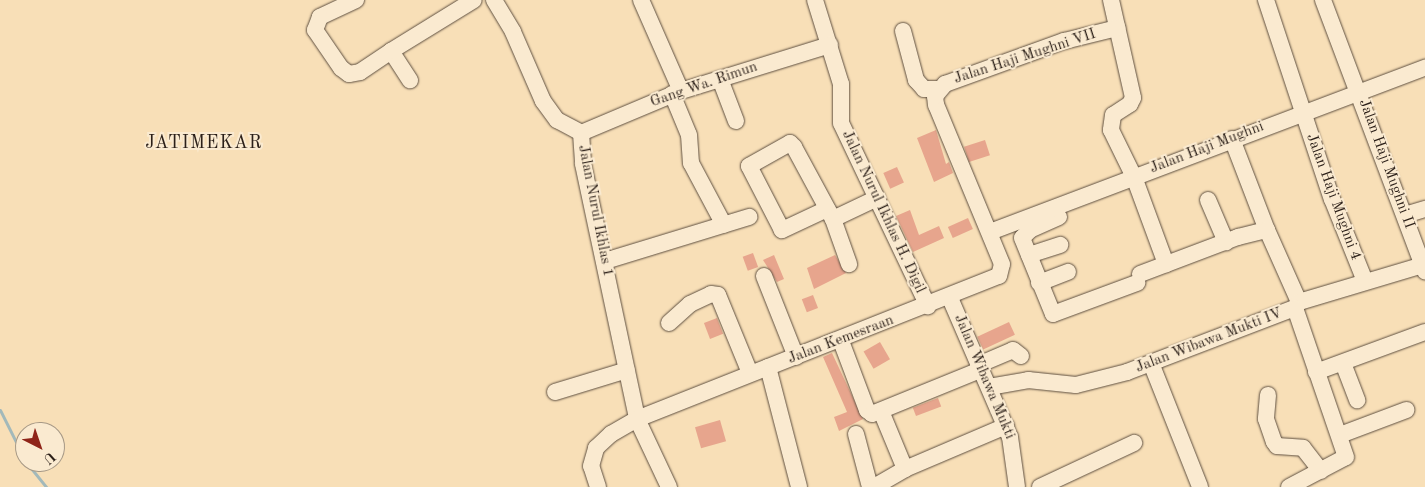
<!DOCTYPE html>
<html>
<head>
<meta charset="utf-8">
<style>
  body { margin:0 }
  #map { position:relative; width:1425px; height:487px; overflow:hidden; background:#f8dfb7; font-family:"Old Standard TT",serif }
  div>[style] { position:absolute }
  .stream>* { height:3px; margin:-1.5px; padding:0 1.5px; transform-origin:1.5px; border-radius:1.5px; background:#a3b9ba }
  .building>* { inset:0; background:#e7a58d; transform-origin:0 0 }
  .roads { filter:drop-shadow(0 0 1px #5e4f40) drop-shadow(0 0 1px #5e4f40) }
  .minor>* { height:16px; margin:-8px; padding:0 8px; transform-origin:8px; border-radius:8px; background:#faead0 }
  span { translate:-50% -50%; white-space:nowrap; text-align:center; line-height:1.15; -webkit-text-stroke:4px #faead0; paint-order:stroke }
  .street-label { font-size:15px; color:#2b1f18 }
  .quarter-label { font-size:18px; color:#2b1f18; letter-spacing:1px }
  .north { position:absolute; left:15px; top:422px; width:50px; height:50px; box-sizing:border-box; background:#faead0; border:1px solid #a79986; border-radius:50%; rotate:139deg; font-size:14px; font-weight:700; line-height:20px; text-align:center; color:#2b1f18 }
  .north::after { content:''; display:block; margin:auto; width:18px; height:22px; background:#8f2418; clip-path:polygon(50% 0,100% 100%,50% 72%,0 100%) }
</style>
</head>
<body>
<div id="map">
  <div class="stream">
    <i style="left:0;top:410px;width:56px;rotate:63.4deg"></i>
    <i style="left:26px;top:462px;width:32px;rotate:51deg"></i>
  </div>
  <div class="building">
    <i style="clip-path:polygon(936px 130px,946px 164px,949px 162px,953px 173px,934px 182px,917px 138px)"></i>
    <i style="left:985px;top:140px;width:16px;height:22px;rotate:72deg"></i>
    <i style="left:897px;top:167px;width:17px;height:15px;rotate:66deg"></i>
    <i style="clip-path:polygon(910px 210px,919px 235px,939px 226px,944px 238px,913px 252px,896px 216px)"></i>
    <i style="left:968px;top:218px;width:12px;height:22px;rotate:66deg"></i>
    <i style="left:753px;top:253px;width:15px;height:11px;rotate:70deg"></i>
    <i style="clip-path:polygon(774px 255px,784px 279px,777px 282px,763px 260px)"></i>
    <i style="clip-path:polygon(835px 255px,846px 273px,814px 289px,807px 268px)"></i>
    <i style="left:813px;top:295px;width:14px;height:12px;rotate:69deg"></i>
    <i style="left:717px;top:318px;width:17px;height:14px;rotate:69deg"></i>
    <i style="left:1009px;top:322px;width:14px;height:35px;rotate:65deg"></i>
    <i style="left:880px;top:342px;width:20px;height:19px;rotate:60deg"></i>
    <i style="clip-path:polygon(832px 353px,863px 419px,839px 431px,834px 417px,847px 412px,823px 357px)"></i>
    <i style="left:938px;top:398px;width:9px;height:27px;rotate:69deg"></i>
    <i style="left:720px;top:420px;width:22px;height:26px;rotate:74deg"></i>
  </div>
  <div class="roads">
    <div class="minor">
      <i style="left:356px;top:0;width:40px;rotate:155deg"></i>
      <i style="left:320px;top:17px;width:14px;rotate:111deg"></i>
      <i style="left:315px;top:30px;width:46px;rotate:55.6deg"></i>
      <i style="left:341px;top:68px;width:10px;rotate:37deg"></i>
      <i style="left:349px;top:74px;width:11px;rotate:-10deg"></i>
      <i style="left:360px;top:72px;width:37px;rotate:-34deg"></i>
      <i style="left:391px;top:51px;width:35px;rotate:57deg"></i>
      <i style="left:494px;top:0;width:37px;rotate:59deg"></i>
      <i style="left:513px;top:32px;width:75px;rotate:66.5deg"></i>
      <i style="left:543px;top:101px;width:24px;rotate:54deg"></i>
      <i style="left:557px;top:120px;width:27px;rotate:28deg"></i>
      <i style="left:581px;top:133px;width:31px;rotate:86deg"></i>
      <i style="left:583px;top:164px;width:261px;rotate:78deg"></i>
      <i style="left:637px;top:419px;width:75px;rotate:64.8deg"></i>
      <i style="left:641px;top:0;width:99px;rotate:66.3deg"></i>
      <i style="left:815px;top:0;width:88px;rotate:72.8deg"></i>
      <i style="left:841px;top:84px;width:39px;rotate:90deg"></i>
      <i style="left:841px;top:123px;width:203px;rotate:64.6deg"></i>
      <i style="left:1111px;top:0;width:100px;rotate:77.3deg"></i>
      <i style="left:1133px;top:98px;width:7px;rotate:117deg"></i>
      <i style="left:1130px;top:104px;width:20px;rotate:147deg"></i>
      <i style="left:1113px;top:115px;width:15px;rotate:98deg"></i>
      <i style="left:1111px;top:130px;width:52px;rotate:63.9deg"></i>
      <i style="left:1134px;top:177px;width:93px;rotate:69.8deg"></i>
      <i style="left:1266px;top:0;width:210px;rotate:71.7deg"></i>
      <i style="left:1332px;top:199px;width:88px;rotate:68.1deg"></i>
      <i style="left:1323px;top:0;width:290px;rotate:69.4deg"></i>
      <i style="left:903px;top:31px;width:51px;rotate:75.1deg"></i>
      <i style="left:916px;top:80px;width:12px;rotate:48deg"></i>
      <i style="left:924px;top:89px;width:15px"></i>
      <i style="left:391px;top:51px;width:97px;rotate:-31.6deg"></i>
      <i style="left:720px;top:79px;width:45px;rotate:69.1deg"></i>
      <i style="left:672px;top:94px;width:44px;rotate:67.5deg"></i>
      <i style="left:689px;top:135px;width:28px;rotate:86deg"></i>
      <i style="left:691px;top:163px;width:70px;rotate:62deg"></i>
      <i style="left:581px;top:133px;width:108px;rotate:-22.8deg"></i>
      <i style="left:681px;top:91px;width:156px;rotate:-17.2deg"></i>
      <i style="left:1232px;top:139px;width:97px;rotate:69deg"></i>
      <i style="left:1208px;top:200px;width:46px;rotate:66.8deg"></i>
      <i style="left:827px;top:209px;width:50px;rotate:155deg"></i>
      <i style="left:782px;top:230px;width:72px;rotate:-117.3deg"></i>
      <i style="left:749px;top:166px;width:47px;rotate:-29.3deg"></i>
      <i style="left:790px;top:143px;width:6px;rotate:45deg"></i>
      <i style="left:794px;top:147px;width:82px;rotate:61.6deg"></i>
      <i style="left:833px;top:219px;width:49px;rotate:-25.5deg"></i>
      <i style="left:1405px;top:215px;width:21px;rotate:-17deg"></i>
      <i style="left:1059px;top:217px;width:32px;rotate:156deg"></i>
      <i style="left:1030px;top:230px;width:11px;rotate:135deg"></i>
      <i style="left:1022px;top:238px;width:82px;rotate:67.8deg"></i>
      <i style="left:1053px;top:314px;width:90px;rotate:-20.3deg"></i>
      <i style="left:833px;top:219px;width:48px;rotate:70.4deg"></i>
      <i style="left:990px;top:232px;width:465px;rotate:-20.7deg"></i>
      <i style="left:1029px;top:255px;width:33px;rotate:-18deg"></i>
      <i style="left:605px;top:261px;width:151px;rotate:-17deg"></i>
      <i style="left:1140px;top:274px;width:105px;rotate:-20.7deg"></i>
      <i style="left:1238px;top:237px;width:30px;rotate:-14deg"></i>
      <i style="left:1267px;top:230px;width:79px;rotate:66deg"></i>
      <i style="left:764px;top:276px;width:87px;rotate:68.4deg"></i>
      <i style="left:1039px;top:283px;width:31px;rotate:-21deg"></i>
      <i style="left:950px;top:298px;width:151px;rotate:66.7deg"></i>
      <i style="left:1010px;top:437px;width:50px;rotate:82deg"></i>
      <i style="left:669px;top:323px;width:28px;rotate:-42deg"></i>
      <i style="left:690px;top:304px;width:23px;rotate:-25deg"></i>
      <i style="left:711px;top:294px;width:7px;rotate:8deg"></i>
      <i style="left:718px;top:295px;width:84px;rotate:67.7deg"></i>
      <i style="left:841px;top:341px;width:74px;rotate:69.4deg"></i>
      <i style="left:867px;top:410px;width:6px;rotate:39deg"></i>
      <i style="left:872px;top:414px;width:117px;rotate:-22.2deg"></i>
      <i style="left:1151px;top:363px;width:133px;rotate:68.4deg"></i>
      <i style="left:1343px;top:363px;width:40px;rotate:69deg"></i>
      <i style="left:978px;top:365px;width:38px;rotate:-23deg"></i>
      <i style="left:1013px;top:350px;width:10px;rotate:37deg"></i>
      <i style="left:768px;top:367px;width:124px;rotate:75.5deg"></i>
      <i style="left:1316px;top:372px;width:116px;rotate:-20.2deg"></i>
      <i style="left:989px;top:387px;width:40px;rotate:-10deg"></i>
      <i style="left:1028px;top:380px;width:48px;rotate:5.9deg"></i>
      <i style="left:1076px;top:385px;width:53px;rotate:-14.3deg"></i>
      <i style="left:1127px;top:372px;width:180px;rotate:-20.9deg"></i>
      <i style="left:1295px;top:308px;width:7px;rotate:-56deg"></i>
      <i style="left:1299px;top:302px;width:129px;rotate:-16.6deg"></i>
      <i style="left:555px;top:392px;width:75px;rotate:-17deg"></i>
      <i style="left:1268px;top:395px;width:24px;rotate:95deg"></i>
      <i style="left:1266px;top:419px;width:24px;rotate:71deg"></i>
      <i style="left:1274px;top:442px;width:5px;rotate:53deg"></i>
      <i style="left:1277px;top:446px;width:26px;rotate:4deg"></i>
      <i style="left:1303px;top:448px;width:29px;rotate:52deg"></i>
      <i style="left:881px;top:411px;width:63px;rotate:67.5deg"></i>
      <i style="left:856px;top:434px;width:55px;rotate:75.2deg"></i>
      <i style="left:1340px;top:435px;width:71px;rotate:-20.7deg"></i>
      <i style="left:598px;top:487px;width:22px;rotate:-108deg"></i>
      <i style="left:591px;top:466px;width:19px;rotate:-74deg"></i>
      <i style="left:596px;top:448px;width:21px;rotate:-43deg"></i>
      <i style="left:611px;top:434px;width:30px;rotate:-30deg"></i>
      <i style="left:637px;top:419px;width:389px;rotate:-21.6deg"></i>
      <i style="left:999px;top:276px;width:12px;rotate:-76deg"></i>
      <i style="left:1002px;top:264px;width:172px;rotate:-112.5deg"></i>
      <i style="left:936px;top:105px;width:9px;rotate:-96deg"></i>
      <i style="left:935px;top:96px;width:16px;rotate:-50deg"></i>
      <i style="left:945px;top:84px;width:127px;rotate:-19.9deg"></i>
      <i style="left:1064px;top:41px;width:55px;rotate:-13.8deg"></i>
      <i style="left:874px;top:487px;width:36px;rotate:-30deg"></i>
      <i style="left:905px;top:469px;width:110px;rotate:-23.1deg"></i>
      <i style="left:1040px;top:487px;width:104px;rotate:-25.1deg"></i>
      <i style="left:1289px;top:487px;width:64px;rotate:-27.8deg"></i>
      <i style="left:1346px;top:457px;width:157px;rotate:-108.9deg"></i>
    </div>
  </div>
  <div class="street-label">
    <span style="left:1025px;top:57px;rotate:-18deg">Jalan Haji Mughni VII</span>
    <span style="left:704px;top:85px;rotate:-19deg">Gang Wa. Rimun</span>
    <span style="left:1207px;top:148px;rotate:-21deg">Jalan Haji Mughni</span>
    <span style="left:1386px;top:164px;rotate:70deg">Jalan Haji Mughni II</span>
    <span style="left:1333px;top:197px;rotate:70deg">Jalan Haji Mughni 4</span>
    <span style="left:595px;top:211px;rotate:79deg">Jalan Nurul Ikhlas 1</span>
    <span style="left:883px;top:212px;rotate:65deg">Jalan Nurul Ikhlas H. Digil</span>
    <span style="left:841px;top:340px;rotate:-21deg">Jalan Kemesraan</span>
    <span style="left:1209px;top:341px;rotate:-21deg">Jalan Wibawa Mukti IV</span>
    <span style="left:984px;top:377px;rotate:67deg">Jalan Wibawa Mukti</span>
  </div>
  <div class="quarter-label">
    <span style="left:204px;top:143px">JATIMEKAR</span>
  </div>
  <div class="north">U</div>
</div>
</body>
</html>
